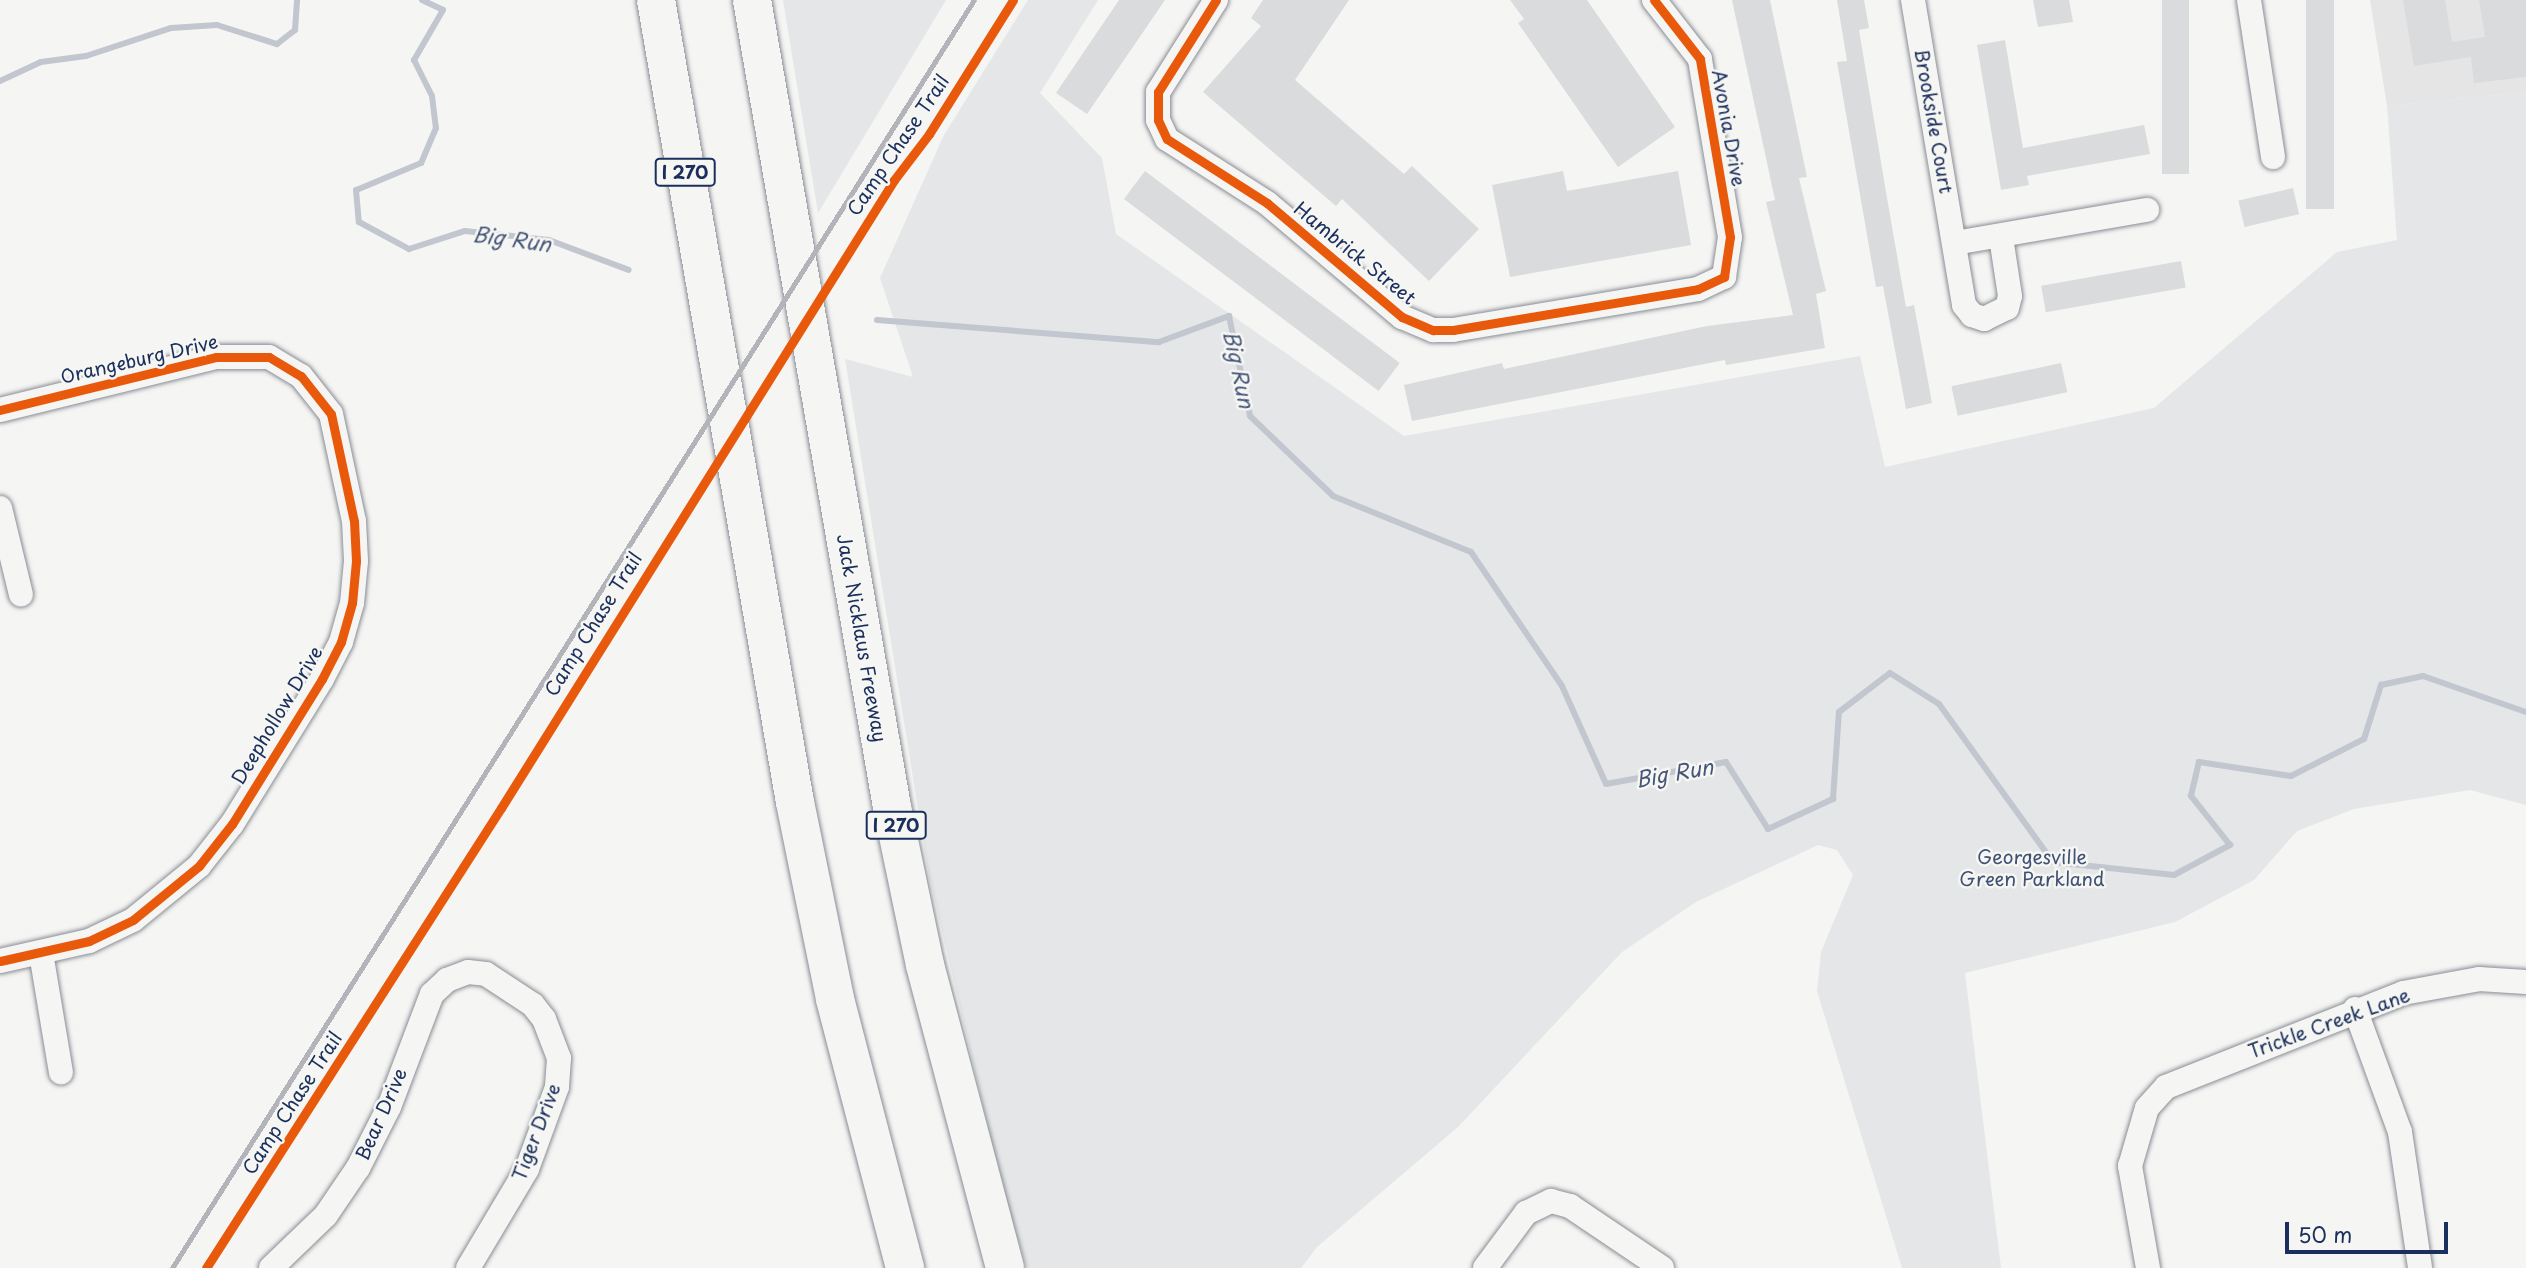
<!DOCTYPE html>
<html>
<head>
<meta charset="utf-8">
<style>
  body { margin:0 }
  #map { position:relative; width:2526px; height:1268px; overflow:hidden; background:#f5f5f3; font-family:"Playpen Sans",sans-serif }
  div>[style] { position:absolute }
  .built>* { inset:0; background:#e5e5e6 }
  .green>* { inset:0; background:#e4e6e7 }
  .stream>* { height:6px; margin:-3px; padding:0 3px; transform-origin:3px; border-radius:3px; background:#c1c6cf }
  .building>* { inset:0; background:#dadbdc; transform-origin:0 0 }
  .roads { filter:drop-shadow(0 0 2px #898d95) drop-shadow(0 0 2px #898d95) }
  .minor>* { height:24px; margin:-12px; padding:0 12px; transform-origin:12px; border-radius:12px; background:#f5f5f3 }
  .motorway>* { height:38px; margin:-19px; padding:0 19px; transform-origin:19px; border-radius:19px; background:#f5f5f3 }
  .rail>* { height:5px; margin:-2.5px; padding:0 2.5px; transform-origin:2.5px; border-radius:2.5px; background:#b2b4b9 }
  .cycleway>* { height:9px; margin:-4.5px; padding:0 4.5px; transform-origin:4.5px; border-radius:4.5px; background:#e8590c }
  span { translate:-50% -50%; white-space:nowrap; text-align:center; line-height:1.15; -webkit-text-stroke:5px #f6f6f2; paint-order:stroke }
  .shield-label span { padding:2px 5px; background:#f6f6f2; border:2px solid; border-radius:5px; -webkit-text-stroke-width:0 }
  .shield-label { font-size:18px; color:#1b2f5e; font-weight:700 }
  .street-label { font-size:19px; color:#1b2f5e }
  .park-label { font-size:19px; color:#405177 }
  .water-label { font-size:21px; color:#46567b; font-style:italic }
  .scale { position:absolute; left:2285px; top:1222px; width:163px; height:32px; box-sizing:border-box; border:4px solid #1b2f5e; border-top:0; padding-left:9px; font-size:21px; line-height:24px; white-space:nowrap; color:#1b2f5e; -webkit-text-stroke:5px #f6f6f2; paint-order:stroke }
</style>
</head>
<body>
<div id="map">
  <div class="built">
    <i style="clip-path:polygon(2370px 0,2526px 0,2526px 92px,2387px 106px)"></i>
  </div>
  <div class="green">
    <i style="clip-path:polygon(783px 0,946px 0,818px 213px)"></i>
    <i style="clip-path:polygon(1028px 0,1098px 0,1040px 93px,1102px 158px,1116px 234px,1404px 436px,1860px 356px,1885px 467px,2154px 408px,2337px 252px,2397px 240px,2387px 106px,2526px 92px,2526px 805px,2470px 790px,2354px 809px,2297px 831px,2254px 880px,2175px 922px,1965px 973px,2001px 1268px,1902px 1268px,1817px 991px,1821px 952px,1853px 875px,1837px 850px,1818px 845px,1696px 902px,1622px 952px,1458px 1127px,1317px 1247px,1301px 1268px,1027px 1268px,1005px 1198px,929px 876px,845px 359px,913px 377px,880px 278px,944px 135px)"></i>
  </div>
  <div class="stream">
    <i style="left:422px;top:0;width:23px;rotate:25deg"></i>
    <i style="left:443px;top:10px;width:58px;rotate:120.1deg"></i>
    <i style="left:414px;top:60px;width:40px;rotate:63.4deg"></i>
    <i style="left:432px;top:96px;width:32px;rotate:83deg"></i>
    <i style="left:436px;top:128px;width:38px;rotate:113deg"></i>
    <i style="left:421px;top:163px;width:70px;rotate:157.4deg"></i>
    <i style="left:356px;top:190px;width:32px;rotate:85deg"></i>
    <i style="left:359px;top:222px;width:57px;rotate:28.4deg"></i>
    <i style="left:409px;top:249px;width:59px;rotate:-17.8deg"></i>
    <i style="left:465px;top:231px;width:84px;rotate:6.1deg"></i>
    <i style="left:549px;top:240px;width:85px;rotate:20.6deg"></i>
    <i style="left:0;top:81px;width:45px;rotate:-24.9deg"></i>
    <i style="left:41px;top:62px;width:45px;rotate:-7.6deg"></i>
    <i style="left:86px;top:56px;width:89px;rotate:-18.2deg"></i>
    <i style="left:171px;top:28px;width:46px;rotate:-3.7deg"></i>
    <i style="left:217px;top:25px;width:63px;rotate:17.6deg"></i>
    <i style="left:277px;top:44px;width:23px;rotate:-38deg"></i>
    <i style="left:295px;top:30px;width:30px;rotate:-86deg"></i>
    <i style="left:877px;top:320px;width:283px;rotate:4.5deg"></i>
    <i style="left:1159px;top:342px;width:75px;rotate:-20.4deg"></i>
    <i style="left:1229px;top:316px;width:102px;rotate:78.1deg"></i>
    <i style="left:1250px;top:416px;width:115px;rotate:43.9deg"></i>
    <i style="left:1333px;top:496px;width:149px;rotate:22.1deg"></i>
    <i style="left:1471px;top:552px;width:162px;rotate:55.8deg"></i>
    <i style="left:1562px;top:686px;width:107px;rotate:65.8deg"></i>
    <i style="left:1606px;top:784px;width:122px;rotate:-10.4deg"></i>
    <i style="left:1726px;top:762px;width:79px;rotate:57.9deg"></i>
    <i style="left:1768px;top:829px;width:72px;rotate:-24.8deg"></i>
    <i style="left:1833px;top:799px;width:87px;rotate:-86.1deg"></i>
    <i style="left:1839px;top:712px;width:64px;rotate:-37.4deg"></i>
    <i style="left:1890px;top:673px;width:58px;rotate:32.3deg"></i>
    <i style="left:1939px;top:704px;width:195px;rotate:54.2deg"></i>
    <i style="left:2053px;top:862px;width:122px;rotate:6.1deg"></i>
    <i style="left:2174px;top:875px;width:64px;rotate:-28.2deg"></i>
    <i style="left:2230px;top:845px;width:63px;rotate:-128.5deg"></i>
    <i style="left:2191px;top:796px;width:35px;rotate:-77deg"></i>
    <i style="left:2199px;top:762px;width:93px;rotate:8.7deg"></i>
    <i style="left:2291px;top:776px;width:82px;rotate:-26.9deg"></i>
    <i style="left:2364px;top:739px;width:57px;rotate:-72.5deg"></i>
    <i style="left:2381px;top:685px;width:43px;rotate:-12.1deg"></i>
    <i style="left:2423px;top:676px;width:109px;rotate:19.3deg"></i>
  </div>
  <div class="building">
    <i style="clip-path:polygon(1119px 0,1165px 0,1087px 114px,1056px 93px)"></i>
    <i style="clip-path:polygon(1263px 0,1349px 0,1295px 80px,1404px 174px,1412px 166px,1479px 229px,1429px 281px,1342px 199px,1336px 206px,1203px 92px,1261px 26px,1251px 18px)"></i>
    <i style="clip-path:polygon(1510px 0,1587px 0,1675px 127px,1618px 167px,1518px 23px,1524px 19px)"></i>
    <i style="clip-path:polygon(1732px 0,1770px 0,1807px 177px,1799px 178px,1826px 291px,1816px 294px,1825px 348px,1726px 365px,1725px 360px,1412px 421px,1404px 385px,1502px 363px,1504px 369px,1707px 326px,1793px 315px,1766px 202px,1775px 200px)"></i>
    <i style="clip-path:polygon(1837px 0,1864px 0,1869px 28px,1859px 30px,1887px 198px,1906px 307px,1914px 305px,1932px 403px,1906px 409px,1883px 286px,1876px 287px,1837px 62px,1847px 61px)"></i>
    <i style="clip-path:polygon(2033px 0,2069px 0,2073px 22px,2038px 27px)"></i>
    <i style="left:2162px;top:0;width:27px;height:174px"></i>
    <i style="left:2306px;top:0;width:28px;height:209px"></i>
    <i style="clip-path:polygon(2403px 0,2445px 0,2452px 42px,2485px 37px,2479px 0,2526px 0,2526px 77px,2474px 83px,2471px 57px,2414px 66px)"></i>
    <i style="clip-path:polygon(2005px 40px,2023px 148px,2144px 125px,2150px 154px,2027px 176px,2029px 185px,2001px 190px,1977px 45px)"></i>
    <i style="left:1145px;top:171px;width:319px;height:35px;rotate:37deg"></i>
    <i style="clip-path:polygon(1563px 171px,1567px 191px,1678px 171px,1691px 245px,1510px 277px,1492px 185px)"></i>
    <i style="left:2293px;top:188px;width:27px;height:56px;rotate:77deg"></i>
    <i style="left:2181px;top:261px;width:27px;height:142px;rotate:80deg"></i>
    <i style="left:2061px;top:363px;width:30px;height:112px;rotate:78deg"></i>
  </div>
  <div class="roads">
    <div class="minor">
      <i style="left:1216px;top:0;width:109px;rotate:122.2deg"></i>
      <i style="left:1158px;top:92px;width:28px;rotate:90deg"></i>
      <i style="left:1158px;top:120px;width:21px;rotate:65deg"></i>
      <i style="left:1167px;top:139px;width:119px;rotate:32.6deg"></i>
      <i style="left:1267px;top:203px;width:177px;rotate:40.2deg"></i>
      <i style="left:1402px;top:317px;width:34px;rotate:23deg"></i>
      <i style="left:1433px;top:330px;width:20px"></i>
      <i style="left:1453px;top:330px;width:248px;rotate:-9.5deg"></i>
      <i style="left:1698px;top:289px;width:29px;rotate:-25deg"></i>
      <i style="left:1724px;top:277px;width:40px;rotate:-81.5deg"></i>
      <i style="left:1730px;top:237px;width:181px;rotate:-99.6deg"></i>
      <i style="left:1700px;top:59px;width:75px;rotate:-127.9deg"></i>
      <i style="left:1913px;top:0;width:309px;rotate:80.5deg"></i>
      <i style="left:1964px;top:305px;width:13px;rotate:51deg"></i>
      <i style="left:1972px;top:315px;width:13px;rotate:18deg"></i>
      <i style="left:1984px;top:319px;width:25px;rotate:-26deg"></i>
      <i style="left:2007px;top:308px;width:12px;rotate:-76deg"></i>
      <i style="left:2010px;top:296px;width:60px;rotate:-98.7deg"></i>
      <i style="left:2249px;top:0;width:159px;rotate:81.3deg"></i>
      <i style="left:1955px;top:243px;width:195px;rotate:-9.8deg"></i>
      <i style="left:0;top:410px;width:222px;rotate:-13.8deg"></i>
      <i style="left:216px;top:357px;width:53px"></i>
      <i style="left:269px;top:357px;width:37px;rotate:31deg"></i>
      <i style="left:301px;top:376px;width:48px;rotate:51.7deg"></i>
      <i style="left:331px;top:414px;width:109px;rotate:77.9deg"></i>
      <i style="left:354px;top:521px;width:40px;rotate:87.1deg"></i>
      <i style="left:356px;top:561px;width:42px;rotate:95.4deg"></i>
      <i style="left:352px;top:603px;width:41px;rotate:105.8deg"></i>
      <i style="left:341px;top:642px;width:42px;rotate:117.2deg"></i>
      <i style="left:322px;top:679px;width:171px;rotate:121.8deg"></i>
      <i style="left:232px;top:824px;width:53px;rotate:128.2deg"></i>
      <i style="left:199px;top:866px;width:85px;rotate:140.7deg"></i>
      <i style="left:133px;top:920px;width:49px;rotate:154.5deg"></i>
      <i style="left:89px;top:941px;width:91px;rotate:167.3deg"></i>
      <i style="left:0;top:508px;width:89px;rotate:76.4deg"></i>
      <i style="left:41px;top:953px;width:121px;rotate:80.5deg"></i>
      <i style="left:2355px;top:1009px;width:131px;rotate:69.9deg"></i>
      <i style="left:2400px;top:1132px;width:137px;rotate:81.6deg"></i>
      <i style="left:271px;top:1268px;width:76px;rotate:-43.9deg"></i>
      <i style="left:326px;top:1215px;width:57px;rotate:-55.8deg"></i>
      <i style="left:358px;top:1168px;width:68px;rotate:-63.1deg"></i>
      <i style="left:389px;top:1107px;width:121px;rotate:-69.2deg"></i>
      <i style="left:432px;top:994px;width:21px;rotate:-43deg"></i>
      <i style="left:447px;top:980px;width:22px;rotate:-21deg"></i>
      <i style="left:468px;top:972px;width:18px;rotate:6deg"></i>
      <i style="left:486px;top:974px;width:56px;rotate:33.4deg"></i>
      <i style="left:533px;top:1005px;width:18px;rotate:52deg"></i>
      <i style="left:544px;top:1019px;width:42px;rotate:69deg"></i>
      <i style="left:559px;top:1058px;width:29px;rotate:94deg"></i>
      <i style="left:557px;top:1087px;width:87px;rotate:110.1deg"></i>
      <i style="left:527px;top:1169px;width:115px;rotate:120.8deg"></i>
      <i style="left:1485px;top:1268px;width:69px;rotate:-53.3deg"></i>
      <i style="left:1526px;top:1213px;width:28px;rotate:-26deg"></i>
      <i style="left:1551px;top:1201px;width:20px;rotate:15deg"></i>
      <i style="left:1570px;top:1206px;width:111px;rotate:34deg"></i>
      <i style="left:2148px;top:1268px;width:104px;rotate:-100deg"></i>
      <i style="left:2130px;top:1166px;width:60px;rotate:-73.7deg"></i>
      <i style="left:2147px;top:1108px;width:28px;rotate:-48deg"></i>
      <i style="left:2166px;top:1087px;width:255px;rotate:-21.6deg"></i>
      <i style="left:2403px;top:993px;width:77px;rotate:-10.4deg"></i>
      <i style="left:2479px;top:979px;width:47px;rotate:3.7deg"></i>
    </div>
    <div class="motorway">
      <i style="left:656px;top:0;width:814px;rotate:80.17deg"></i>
      <i style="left:795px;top:802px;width:201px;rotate:78.5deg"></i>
      <i style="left:835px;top:999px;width:278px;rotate:75.4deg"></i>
      <i style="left:752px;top:0;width:819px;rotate:80.16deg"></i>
      <i style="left:892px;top:807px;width:161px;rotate:78.2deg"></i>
      <i style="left:925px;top:965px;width:313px;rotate:75.2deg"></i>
    </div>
  </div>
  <div class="rail">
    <i style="left:172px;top:1268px;width:1500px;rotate:-57.69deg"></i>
  </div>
  <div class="cycleway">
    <i style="left:1216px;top:0;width:109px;rotate:122.2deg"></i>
    <i style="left:1158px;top:92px;width:28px;rotate:90deg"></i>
    <i style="left:1158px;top:120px;width:21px;rotate:65deg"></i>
    <i style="left:1167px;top:139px;width:119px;rotate:32.6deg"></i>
    <i style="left:1267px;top:203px;width:177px;rotate:40.2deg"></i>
    <i style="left:1402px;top:317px;width:34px;rotate:23deg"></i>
    <i style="left:1433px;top:330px;width:20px"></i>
    <i style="left:1453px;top:330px;width:248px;rotate:-9.5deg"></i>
    <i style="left:1698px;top:289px;width:29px;rotate:-25deg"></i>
    <i style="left:1724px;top:277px;width:40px;rotate:-81.5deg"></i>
    <i style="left:1730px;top:237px;width:181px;rotate:-99.6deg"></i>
    <i style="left:1700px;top:59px;width:75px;rotate:-127.9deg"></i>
    <i style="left:0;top:410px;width:222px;rotate:-13.8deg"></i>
    <i style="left:216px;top:357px;width:53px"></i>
    <i style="left:269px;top:357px;width:37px;rotate:31deg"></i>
    <i style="left:301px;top:376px;width:48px;rotate:51.7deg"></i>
    <i style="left:331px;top:414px;width:109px;rotate:77.9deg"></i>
    <i style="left:354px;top:521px;width:40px;rotate:87.1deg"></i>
    <i style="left:356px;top:561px;width:42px;rotate:95.4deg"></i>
    <i style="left:352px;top:603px;width:41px;rotate:105.8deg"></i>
    <i style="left:341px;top:642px;width:42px;rotate:117.2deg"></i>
    <i style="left:322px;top:679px;width:171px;rotate:121.8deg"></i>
    <i style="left:232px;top:824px;width:53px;rotate:128.2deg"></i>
    <i style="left:199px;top:866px;width:85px;rotate:140.7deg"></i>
    <i style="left:133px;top:920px;width:49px;rotate:154.5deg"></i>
    <i style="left:89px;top:941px;width:91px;rotate:167.3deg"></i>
    <i style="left:206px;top:1268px;width:546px;rotate:-57.33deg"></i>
    <i style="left:501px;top:808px;width:741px;rotate:-57.96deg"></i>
    <i style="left:894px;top:180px;width:58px;rotate:-52.7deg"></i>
    <i style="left:929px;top:134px;width:158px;rotate:-57.9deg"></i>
  </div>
  <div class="shield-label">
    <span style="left:685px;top:172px">I 270</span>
    <span style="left:896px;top:825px">I 270</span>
  </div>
  <div class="street-label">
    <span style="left:1934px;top:121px;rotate:80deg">Brookside Court</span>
    <span style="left:1729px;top:128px;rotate:80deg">Avonia Drive</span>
    <span style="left:898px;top:145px;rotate:-56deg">Camp Chase Trail</span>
    <span style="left:1355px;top:253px;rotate:39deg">Hambrick Street</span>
    <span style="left:139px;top:359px;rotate:-13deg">Orangeburg Drive</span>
    <span style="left:593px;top:624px;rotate:-58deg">Camp Chase Trail</span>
    <span style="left:862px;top:638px;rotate:80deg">Jack Nicklaus Freeway</span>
    <span style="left:277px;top:715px;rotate:-59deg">Deephollow Drive</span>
    <span style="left:2329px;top:1023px;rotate:-20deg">Trickle Creek Lane</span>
    <span style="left:292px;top:1103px;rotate:-57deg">Camp Chase Trail</span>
    <span style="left:381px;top:1114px;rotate:-66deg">Bear Drive</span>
    <span style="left:536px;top:1132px;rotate:-69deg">Tiger Drive</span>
  </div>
  <div class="park-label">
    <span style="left:2032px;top:868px">Georgesville<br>Green Parkland</span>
  </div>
  <div class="water-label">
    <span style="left:512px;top:238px;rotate:8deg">Big Run</span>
    <span style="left:1240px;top:369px;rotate:78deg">Big Run</span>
    <span style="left:1674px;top:772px;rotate:-10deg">Big Run</span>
  </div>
  <div class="scale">50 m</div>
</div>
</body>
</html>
